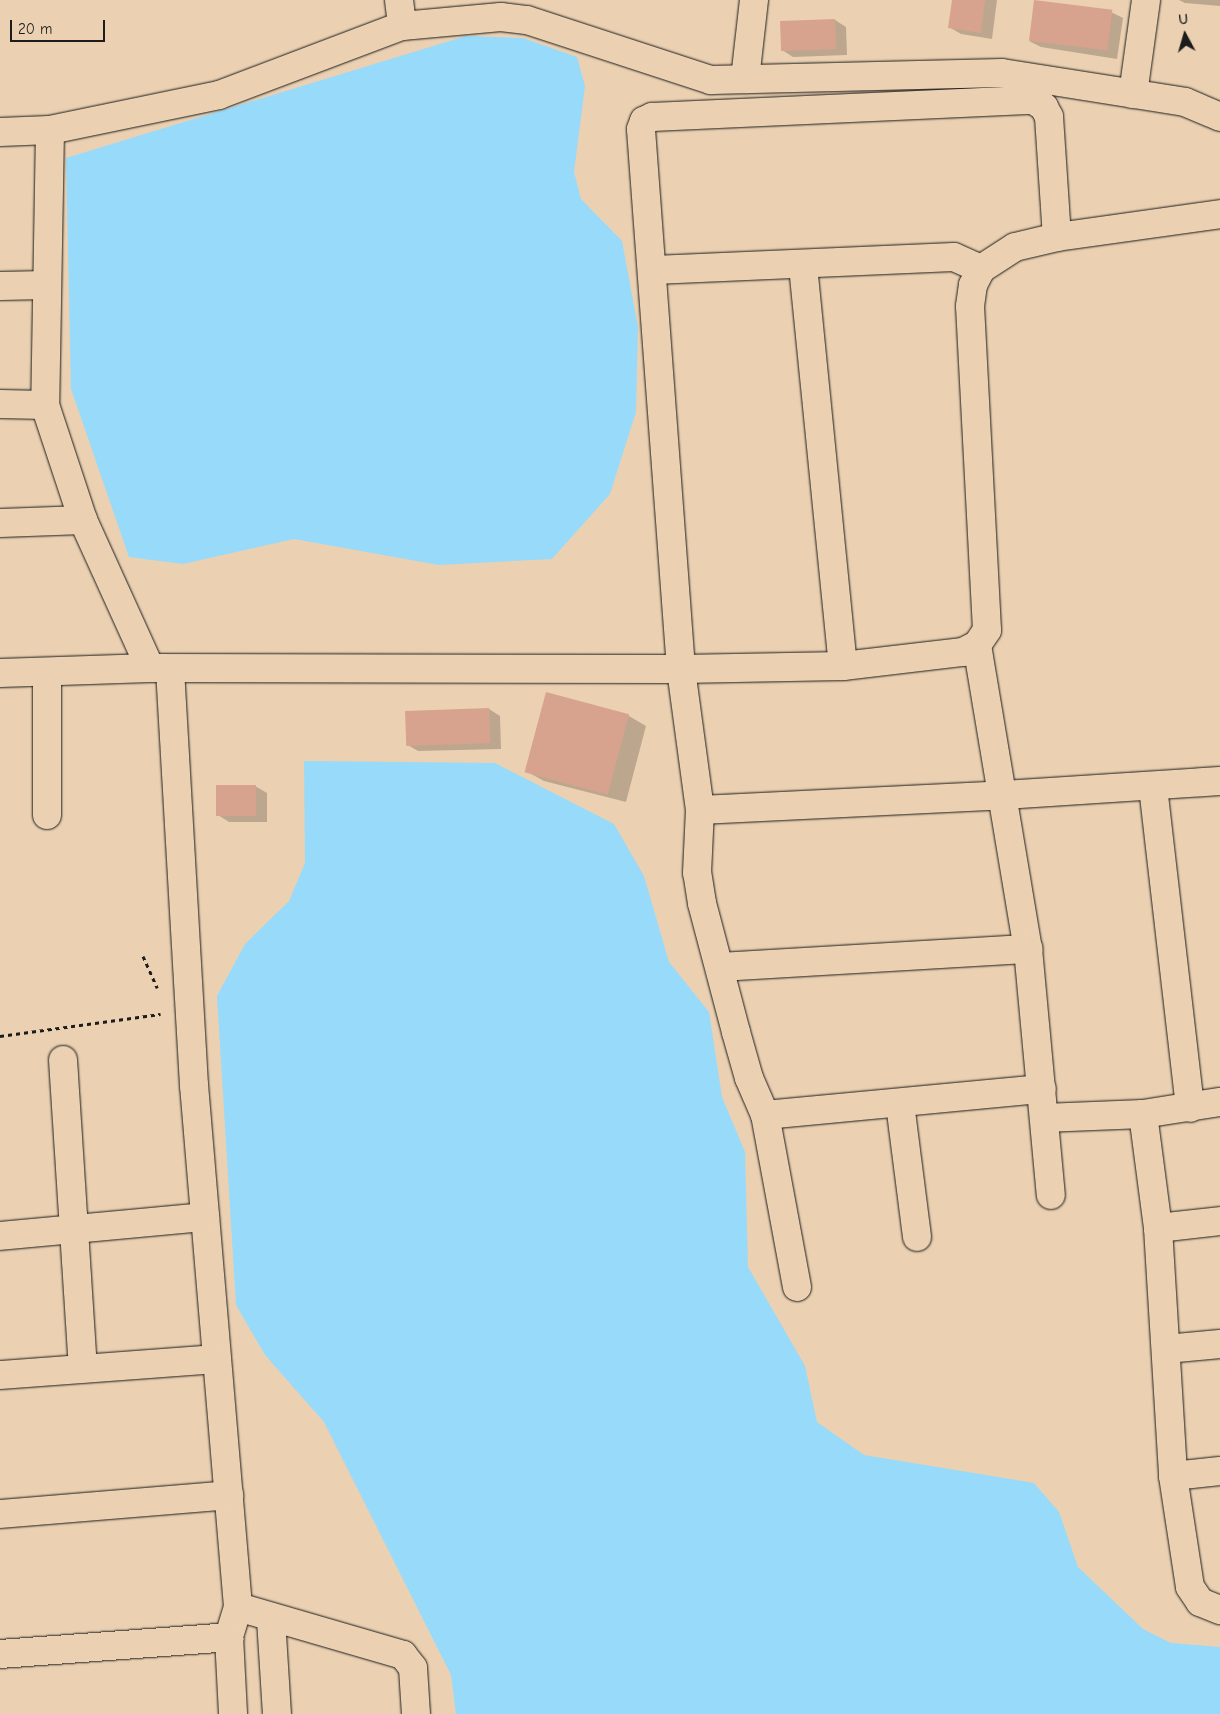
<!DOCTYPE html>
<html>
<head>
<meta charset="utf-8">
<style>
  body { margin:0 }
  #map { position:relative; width:1220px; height:1714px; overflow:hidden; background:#ebd1b2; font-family:"Comic Neue",sans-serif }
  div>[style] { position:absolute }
  .water>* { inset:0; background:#97daf9 }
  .shadow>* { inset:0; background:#0003 }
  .building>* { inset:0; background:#d8a38e; transform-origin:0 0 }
  .path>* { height:3px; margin-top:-1.5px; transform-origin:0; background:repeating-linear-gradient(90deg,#1c1c1c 0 4px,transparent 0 8px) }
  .roads { filter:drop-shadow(0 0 1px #1c1c1c) drop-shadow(0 0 1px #1c1c1c) }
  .minor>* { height:28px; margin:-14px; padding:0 14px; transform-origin:14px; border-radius:14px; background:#ebd1b2 }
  span { translate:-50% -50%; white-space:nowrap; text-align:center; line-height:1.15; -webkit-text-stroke:5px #ebd1b2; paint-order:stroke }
  .north { position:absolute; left:1160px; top:10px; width:50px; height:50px; -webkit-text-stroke:4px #ebd1b2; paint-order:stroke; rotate:354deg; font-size:14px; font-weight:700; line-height:20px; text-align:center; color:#1c1c1c }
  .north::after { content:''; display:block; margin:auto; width:18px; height:22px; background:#1c1c1c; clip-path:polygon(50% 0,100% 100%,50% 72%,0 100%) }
  .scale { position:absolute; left:10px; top:20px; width:95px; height:22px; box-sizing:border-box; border:2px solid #1c1c1c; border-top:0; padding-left:6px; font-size:15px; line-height:18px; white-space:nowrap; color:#1c1c1c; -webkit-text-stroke:4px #ebd1b2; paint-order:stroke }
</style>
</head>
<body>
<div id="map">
  <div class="water">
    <i style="clip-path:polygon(466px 36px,523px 38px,577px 57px,585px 86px,574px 172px,581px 199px,622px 241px,638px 327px,636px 412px,610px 494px,552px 559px,439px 565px,294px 539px,183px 564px,129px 557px,71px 389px,66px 158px)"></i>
    <i style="clip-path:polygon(304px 761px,495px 763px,614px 824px,644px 876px,669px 962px,709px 1012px,722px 1097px,745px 1152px,748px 1267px,805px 1366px,817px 1422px,864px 1455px,1034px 1483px,1059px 1512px,1078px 1567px,1143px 1629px,1171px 1643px,1220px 1647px,1220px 1714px,456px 1714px,451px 1675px,324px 1422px,265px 1355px,236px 1305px,217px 996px,245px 944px,289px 901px,305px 863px)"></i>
  </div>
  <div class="shadow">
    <i style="clip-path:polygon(953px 0,997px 0,992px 39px,961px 34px,949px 27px)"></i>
    <i style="clip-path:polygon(1179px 0,1220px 0,1220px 6px,1185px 3px)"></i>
    <i style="clip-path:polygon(1111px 12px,1123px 18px,1117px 59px,1041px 47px,1029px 41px)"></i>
    <i style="clip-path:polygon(835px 20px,846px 27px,847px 55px,793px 57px,782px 50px)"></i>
    <i style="clip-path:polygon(547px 694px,629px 716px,646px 726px,626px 802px,544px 781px,526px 771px)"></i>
    <i style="clip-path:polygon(489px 709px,500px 716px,501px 749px,418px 751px,406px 744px)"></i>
    <i style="clip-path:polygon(255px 786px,267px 793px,267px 822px,229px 822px,218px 815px)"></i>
  </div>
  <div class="building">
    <i style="clip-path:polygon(952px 0,985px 0,981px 33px,948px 28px)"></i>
    <i style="left:1034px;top:0;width:79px;height:41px;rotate:7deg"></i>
    <i style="left:835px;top:19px;width:30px;height:55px;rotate:88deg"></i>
    <i style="left:546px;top:692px;width:86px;height:83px;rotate:15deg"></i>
    <i style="left:489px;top:708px;width:35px;height:84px;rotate:88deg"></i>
    <i style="left:216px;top:785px;width:40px;height:31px"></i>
  </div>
  <div class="path">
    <i style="left:143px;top:956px;width:35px;rotate:66deg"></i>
    <i style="left:0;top:1036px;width:162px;rotate:-7.8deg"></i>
  </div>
  <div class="roads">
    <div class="minor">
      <i style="left:399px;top:0;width:26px;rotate:83deg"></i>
      <i style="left:745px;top:79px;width:80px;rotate:-83.5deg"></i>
      <i style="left:1133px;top:94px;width:95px;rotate:-82.1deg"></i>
      <i style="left:50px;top:130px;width:275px;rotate:91deg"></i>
      <i style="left:45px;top:405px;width:121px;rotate:71.7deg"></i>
      <i style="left:83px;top:520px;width:162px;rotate:65.6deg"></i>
      <i style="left:0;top:132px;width:50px;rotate:-2.3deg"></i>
      <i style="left:50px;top:130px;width:173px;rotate:-11.7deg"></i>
      <i style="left:219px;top:95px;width:196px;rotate:-20.7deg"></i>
      <i style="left:402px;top:26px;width:99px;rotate:-5.2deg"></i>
      <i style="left:501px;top:17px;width:26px;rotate:7deg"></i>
      <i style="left:527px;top:20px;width:194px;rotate:18.1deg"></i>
      <i style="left:711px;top:80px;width:291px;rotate:-1.4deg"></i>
      <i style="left:1002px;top:73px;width:185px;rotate:9deg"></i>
      <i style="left:1185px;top:102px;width:38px;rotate:23deg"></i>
      <i style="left:803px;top:266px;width:402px;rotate:84.3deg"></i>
      <i style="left:654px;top:270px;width:300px;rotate:-2.5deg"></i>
      <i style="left:954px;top:257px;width:30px;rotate:24deg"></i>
      <i style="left:0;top:286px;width:46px;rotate:-1.2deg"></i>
      <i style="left:0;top:404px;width:45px;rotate:1.3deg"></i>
      <i style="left:0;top:523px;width:83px;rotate:-2.1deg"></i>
      <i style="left:977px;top:645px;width:308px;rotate:80.5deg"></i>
      <i style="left:1028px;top:949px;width:247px;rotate:84.7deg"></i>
      <i style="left:170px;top:669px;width:417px;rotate:86.7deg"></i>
      <i style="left:194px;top:1085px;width:524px;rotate:85.18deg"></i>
      <i style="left:238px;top:1607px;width:31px;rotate:107deg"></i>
      <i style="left:229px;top:1637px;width:77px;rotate:87deg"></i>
      <i style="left:0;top:673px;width:150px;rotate:-1.9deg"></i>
      <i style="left:150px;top:668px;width:531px;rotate:0.11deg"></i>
      <i style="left:681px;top:669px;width:162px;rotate:-1.1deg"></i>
      <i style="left:843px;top:666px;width:121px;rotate:-6.7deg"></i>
      <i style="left:963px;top:652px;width:16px;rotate:-27deg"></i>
      <i style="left:977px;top:645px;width:18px;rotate:-56deg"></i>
      <i style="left:987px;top:630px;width:324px;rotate:-93deg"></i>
      <i style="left:970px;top:306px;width:21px;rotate:-82deg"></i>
      <i style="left:973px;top:285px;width:18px;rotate:-63deg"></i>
      <i style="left:981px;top:269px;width:40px;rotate:-32.9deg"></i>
      <i style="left:1015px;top:247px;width:43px;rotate:-13.4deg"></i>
      <i style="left:1057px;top:237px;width:165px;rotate:-8deg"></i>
      <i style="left:47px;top:673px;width:142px;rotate:90deg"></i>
      <i style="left:1153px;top:787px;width:323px;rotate:83.4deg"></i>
      <i style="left:700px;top:810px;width:304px;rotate:-2.8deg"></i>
      <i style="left:1004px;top:795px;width:216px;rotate:-3.7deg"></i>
      <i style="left:721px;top:967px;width:308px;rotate:-3.4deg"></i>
      <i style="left:63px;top:1060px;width:309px;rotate:86.3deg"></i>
      <i style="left:900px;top:1104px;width:134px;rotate:82.7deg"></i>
      <i style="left:1143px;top:1114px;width:115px;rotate:82.5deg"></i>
      <i style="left:1158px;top:1228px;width:248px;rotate:86.5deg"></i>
      <i style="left:1173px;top:1476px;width:112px;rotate:81.3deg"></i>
      <i style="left:1190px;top:1587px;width:18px;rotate:56deg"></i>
      <i style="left:1200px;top:1602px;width:22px;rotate:22deg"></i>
      <i style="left:765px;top:1115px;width:278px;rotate:-5.4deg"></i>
      <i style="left:1044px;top:1118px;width:99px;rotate:-2.3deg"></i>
      <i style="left:1143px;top:1114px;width:78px;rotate:-8.9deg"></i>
      <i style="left:1158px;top:1228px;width:62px;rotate:-6.4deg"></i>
      <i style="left:0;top:1236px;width:206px;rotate:-5.3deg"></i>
      <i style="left:797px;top:1287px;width:175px;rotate:-100.5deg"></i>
      <i style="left:765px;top:1115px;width:40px;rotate:-113.4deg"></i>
      <i style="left:749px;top:1078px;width:48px;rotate:-105.8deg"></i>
      <i style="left:736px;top:1032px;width:133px;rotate:-104.8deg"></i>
      <i style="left:702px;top:903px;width:30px;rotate:-99deg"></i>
      <i style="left:697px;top:873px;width:63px;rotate:-87.3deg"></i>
      <i style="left:700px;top:810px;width:142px;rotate:-97.7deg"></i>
      <i style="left:681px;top:669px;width:541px;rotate:-94.24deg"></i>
      <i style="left:641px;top:129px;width:9px;rotate:-69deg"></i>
      <i style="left:644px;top:121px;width:9px;rotate:-27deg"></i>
      <i style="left:652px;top:117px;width:381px;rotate:-2.6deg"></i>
      <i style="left:1033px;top:100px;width:13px;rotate:32deg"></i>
      <i style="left:1044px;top:107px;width:11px;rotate:63deg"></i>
      <i style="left:1049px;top:117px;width:120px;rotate:86.2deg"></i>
      <i style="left:1166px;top:1349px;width:54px;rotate:-5.3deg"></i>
      <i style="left:0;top:1375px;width:217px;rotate:-4.2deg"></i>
      <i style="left:1173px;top:1476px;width:47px;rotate:-6.1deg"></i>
      <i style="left:0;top:1514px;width:230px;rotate:-4.7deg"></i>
      <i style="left:238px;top:1607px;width:172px;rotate:16.2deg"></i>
      <i style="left:403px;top:1655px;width:16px;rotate:52deg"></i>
      <i style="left:413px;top:1668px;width:46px;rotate:86.3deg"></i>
      <i style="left:271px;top:1619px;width:95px;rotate:86.4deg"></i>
      <i style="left:0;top:1654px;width:230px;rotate:-4.2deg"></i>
    </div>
  </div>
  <div class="north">U</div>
  <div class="scale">20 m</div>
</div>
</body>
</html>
